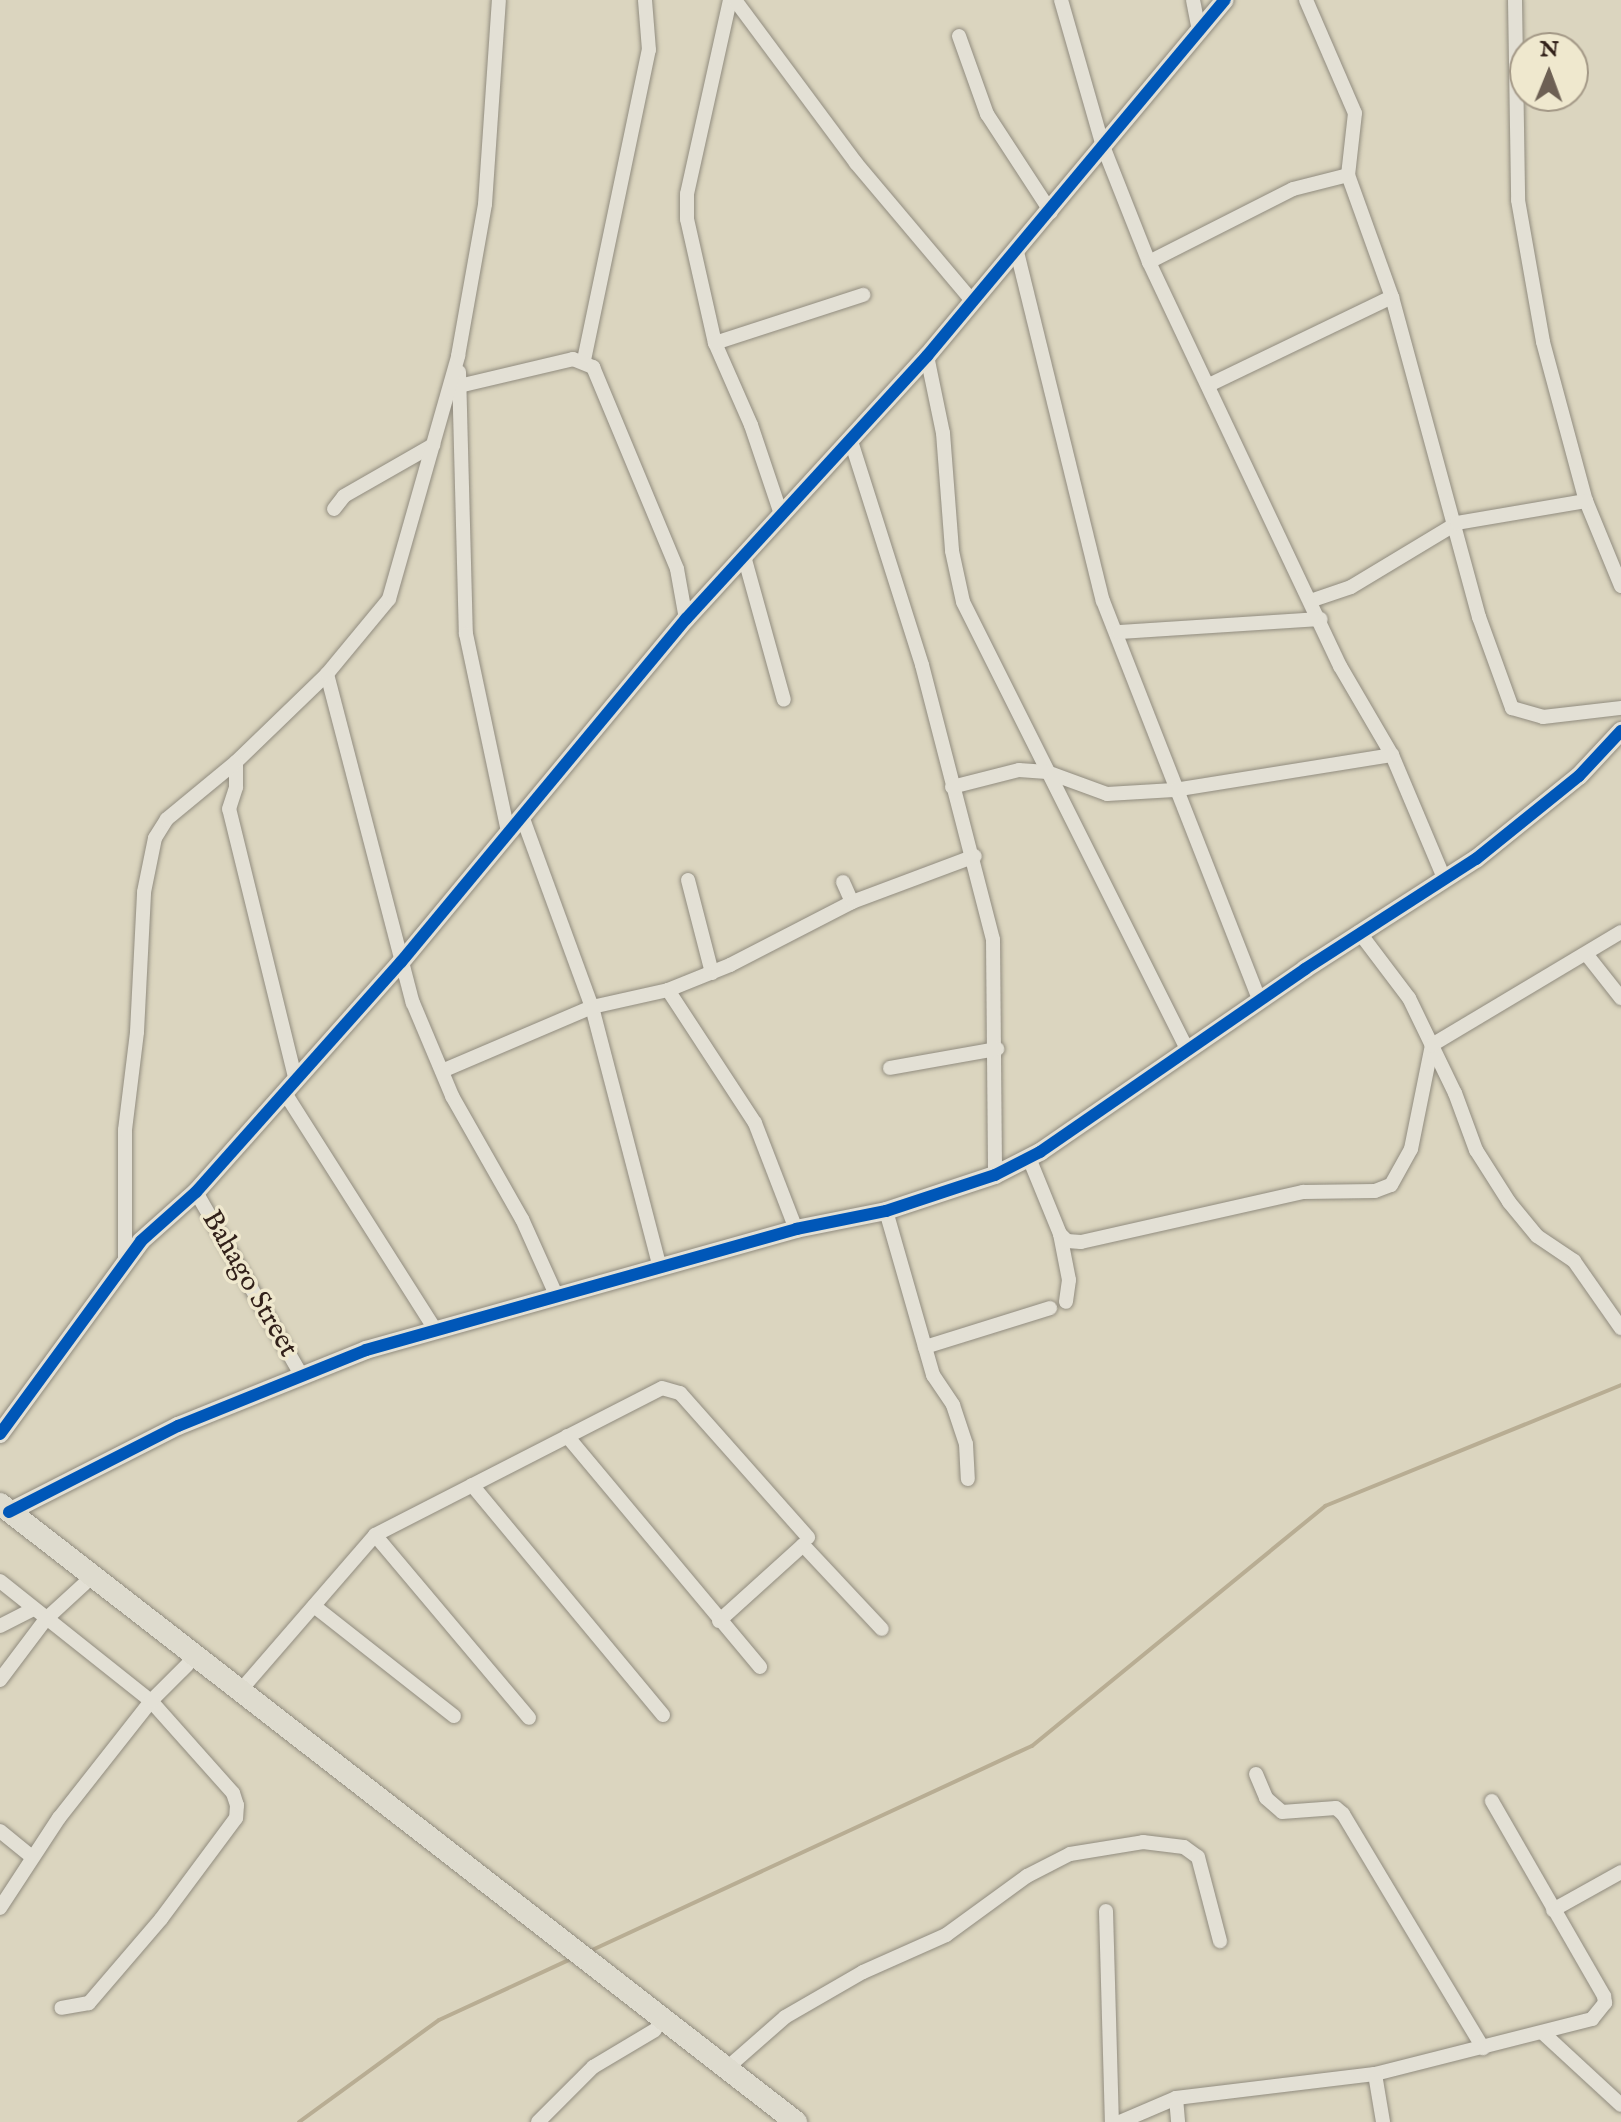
<!DOCTYPE html>
<html>
<head>
<meta charset="utf-8">
<style>
  body { margin:0 }
  #map { position:relative; width:1621px; height:2122px; overflow:hidden; background:#dbd5bf; font-family:"IM FELL English",serif }
  div>[style] { position:absolute }
  .stream>* { height:4px; margin:-2px; padding:0 2px; transform-origin:2px; border-radius:2px; background:#b8ad93 }
  .roads { filter:drop-shadow(0 0 2px #918c7f) drop-shadow(0 0 2px #918c7f) }
  .minor>* { height:14px; margin:-7px; padding:0 7px; transform-origin:7px; border-radius:7px; background:#e3e0d5 }
  .tertiary>* { height:18px; margin:-9px; padding:0 9px; transform-origin:9px; border-radius:9px; background:#e3e0d5 }
  .primary>* { height:22px; margin:-11px; padding:0 11px; transform-origin:11px; border-radius:11px; background:#dedbce }
  .cycleway>* { height:12px; margin:-6px; padding:0 6px; transform-origin:6px; border-radius:6px; background:#0057b8 }
  span { translate:-50% -50%; white-space:nowrap; text-align:center; line-height:1.15; -webkit-text-stroke:7px #efe8ce; paint-order:stroke }
  .street-label { font-size:28px; color:#32211a }
  .north { position:absolute; left:1509px; top:32px; width:80px; height:80px; box-sizing:border-box; background:#efe8ce; border:2px solid #a39886; border-radius:50%; rotate:1deg; font-size:22px; font-weight:700; line-height:32px; text-align:center; color:#32211a }
  .north::after { content:''; display:block; margin:auto; width:28px; height:36px; background:#6d6054; clip-path:polygon(50% 0,100% 100%,50% 72%,0 100%) }
</style>
</head>
<body>
<div id="map">
  <div class="stream">
    <i style="left:590px;top:1951px;width:487px;rotate:-24.9deg"></i>
    <i style="left:1032px;top:1746px;width:379px;rotate:-39.3deg"></i>
    <i style="left:1325px;top:1506px;width:320px;rotate:-22.2deg"></i>
    <i style="left:299px;top:2122px;width:173px;rotate:-36.1deg"></i>
    <i style="left:439px;top:2020px;width:145px;rotate:-24.8deg"></i>
  </div>
  <div class="roads">
    <div class="minor">
      <i style="left:730px;top:0;width:199px;rotate:102.5deg"></i>
      <i style="left:687px;top:194px;width:25px;rotate:90deg"></i>
      <i style="left:687px;top:219px;width:127px;rotate:77.3deg"></i>
      <i style="left:715px;top:343px;width:90px;rotate:66.3deg"></i>
      <i style="left:751px;top:425px;width:94px;rotate:71.4deg"></i>
      <i style="left:735px;top:0;width:203px;rotate:53.4deg"></i>
      <i style="left:856px;top:163px;width:182px;rotate:49.9deg"></i>
      <i style="left:1061px;top:0;width:152px;rotate:74deg"></i>
      <i style="left:1103px;top:146px;width:125px;rotate:68.4deg"></i>
      <i style="left:1149px;top:262px;width:447px;rotate:64.7deg"></i>
      <i style="left:1340px;top:666px;width:103px;rotate:59.7deg"></i>
      <i style="left:1392px;top:755px;width:134px;rotate:67.1deg"></i>
      <i style="left:1193px;top:0;width:32px;rotate:79deg"></i>
      <i style="left:1306px;top:0;width:123px;rotate:66.6deg"></i>
      <i style="left:1355px;top:113px;width:62px;rotate:96.4deg"></i>
      <i style="left:1348px;top:175px;width:130px;rotate:70.2deg"></i>
      <i style="left:1392px;top:297px;width:332px;rotate:74.8deg"></i>
      <i style="left:1479px;top:617px;width:97px;rotate:70.1deg"></i>
      <i style="left:1512px;top:708px;width:32px;rotate:16deg"></i>
      <i style="left:1543px;top:717px;width:79px;rotate:-6.6deg"></i>
      <i style="left:1515px;top:0;width:200px;rotate:89.1deg"></i>
      <i style="left:1518px;top:200px;width:144px;rotate:80deg"></i>
      <i style="left:1543px;top:342px;width:165px;rotate:74.9deg"></i>
      <i style="left:1586px;top:501px;width:92px;rotate:67.6deg"></i>
      <i style="left:959px;top:36px;width:83px;rotate:70.3deg"></i>
      <i style="left:987px;top:114px;width:117px;rotate:56.9deg"></i>
      <i style="left:1017px;top:252px;width:359px;rotate:76.2deg"></i>
      <i style="left:1103px;top:601px;width:428px;rotate:68.6deg"></i>
      <i style="left:1149px;top:262px;width:161px;rotate:-26.9deg"></i>
      <i style="left:1293px;top:189px;width:57px;rotate:-14.3deg"></i>
      <i style="left:715px;top:343px;width:156px;rotate:-18deg"></i>
      <i style="left:927px;top:356px;width:79px;rotate:78.3deg"></i>
      <i style="left:943px;top:433px;width:118px;rotate:85.6deg"></i>
      <i style="left:952px;top:551px;width:52px;rotate:77.8deg"></i>
      <i style="left:963px;top:602px;width:502px;rotate:63.38deg"></i>
      <i style="left:584px;top:360px;width:317px;rotate:-78.2deg"></i>
      <i style="left:649px;top:50px;width:50px;rotate:-94.6deg"></i>
      <i style="left:459px;top:372px;width:262px;rotate:88.5deg"></i>
      <i style="left:466px;top:634px;width:201px;rotate:78deg"></i>
      <i style="left:1209px;top:385px;width:203px;rotate:-25.7deg"></i>
      <i style="left:459px;top:386px;width:117px;rotate:-13.3deg"></i>
      <i style="left:573px;top:359px;width:22px;rotate:22deg"></i>
      <i style="left:593px;top:367px;width:219px;rotate:67.4deg"></i>
      <i style="left:677px;top:569px;width:51px;rotate:79.8deg"></i>
      <i style="left:851px;top:441px;width:235px;rotate:72.4deg"></i>
      <i style="left:922px;top:665px;width:284px;rotate:75.5deg"></i>
      <i style="left:993px;top:940px;width:235px;rotate:89.5deg"></i>
      <i style="left:334px;top:509px;width:16px;rotate:-52deg"></i>
      <i style="left:344px;top:496px;width:103px;rotate:-29.8deg"></i>
      <i style="left:744px;top:556px;width:149px;rotate:74.5deg"></i>
      <i style="left:1313px;top:600px;width:40px;rotate:-18.9deg"></i>
      <i style="left:1351px;top:587px;width:124px;rotate:-31.1deg"></i>
      <i style="left:1457px;top:523px;width:131px;rotate:-9.7deg"></i>
      <i style="left:1119px;top:632px;width:202px;rotate:-3.7deg"></i>
      <i style="left:327px;top:674px;width:340px;rotate:75.4deg"></i>
      <i style="left:413px;top:1003px;width:101px;rotate:67.2deg"></i>
      <i style="left:452px;top:1096px;width:142px;rotate:60.4deg"></i>
      <i style="left:522px;top:1219px;width:85px;rotate:65.8deg"></i>
      <i style="left:952px;top:787px;width:69px;rotate:-14.2deg"></i>
      <i style="left:1019px;top:770px;width:28px;rotate:4deg"></i>
      <i style="left:1047px;top:772px;width:64px;rotate:20.1deg"></i>
      <i style="left:1107px;top:794px;width:67px;rotate:-3.4deg"></i>
      <i style="left:1174px;top:790px;width:221px;rotate:-9.1deg"></i>
      <i style="left:522px;top:816px;width:203px;rotate:69.9deg"></i>
      <i style="left:592px;top:1007px;width:270px;rotate:75.4deg"></i>
      <i style="left:688px;top:880px;width:96px;rotate:75.5deg"></i>
      <i style="left:843px;top:882px;width:22px;rotate:66deg"></i>
      <i style="left:1359px;top:932px;width:83px;rotate:52.9deg"></i>
      <i style="left:1409px;top:998px;width:106px;rotate:64.2deg"></i>
      <i style="left:1455px;top:1093px;width:61px;rotate:69.8deg"></i>
      <i style="left:1476px;top:1150px;width:62px;rotate:57.6deg"></i>
      <i style="left:1509px;top:1202px;width:44px;rotate:50.5deg"></i>
      <i style="left:1537px;top:1236px;width:45px;rotate:34deg"></i>
      <i style="left:1574px;top:1261px;width:82px;rotate:55deg"></i>
      <i style="left:1587px;top:955px;width:55px;rotate:51.7deg"></i>
      <i style="left:668px;top:990px;width:159px;rotate:56.8deg"></i>
      <i style="left:755px;top:1123px;width:114px;rotate:68.9deg"></i>
      <i style="left:890px;top:1068px;width:109px;rotate:-10.1deg"></i>
      <i style="left:442px;top:1071px;width:163px;rotate:-23.1deg"></i>
      <i style="left:592px;top:1007px;width:78px;rotate:-12.6deg"></i>
      <i style="left:668px;top:990px;width:67px;rotate:-22deg"></i>
      <i style="left:730px;top:965px;width:137px;rotate:-27.3deg"></i>
      <i style="left:852px;top:902px;width:131px;rotate:-20.5deg"></i>
      <i style="left:296px;top:1081px;width:280px;rotate:-103.8deg"></i>
      <i style="left:229px;top:809px;width:23px;rotate:-72deg"></i>
      <i style="left:236px;top:787px;width:25px;rotate:-90deg"></i>
      <i style="left:236px;top:762px;width:127px;rotate:-44deg"></i>
      <i style="left:327px;top:674px;width:97px;rotate:-50.4deg"></i>
      <i style="left:389px;top:599px;width:253px;rotate:-74.1deg"></i>
      <i style="left:458px;top:356px;width:154px;rotate:-79.9deg"></i>
      <i style="left:485px;top:204px;width:204px;rotate:-86.1deg"></i>
      <i style="left:285px;top:1093px;width:282px;rotate:57.6deg"></i>
      <i style="left:1029px;top:1158px;width:82px;rotate:67.8deg"></i>
      <i style="left:1060px;top:1234px;width:47px;rotate:78.9deg"></i>
      <i style="left:1069px;top:1280px;width:22px;rotate:98deg"></i>
      <i style="left:196px;top:1192px;width:212px;rotate:60.1deg"></i>
      <i style="left:886px;top:1211px;width:171px;rotate:74deg"></i>
      <i style="left:933px;top:1375px;width:36px;rotate:56deg"></i>
      <i style="left:953px;top:1405px;width:41px;rotate:71.6deg"></i>
      <i style="left:966px;top:1444px;width:35px;rotate:87deg"></i>
      <i style="left:1060px;top:1234px;width:10px;rotate:45deg"></i>
      <i style="left:1067px;top:1241px;width:14px;rotate:4deg"></i>
      <i style="left:1081px;top:1242px;width:228px;rotate:-12.7deg"></i>
      <i style="left:1303px;top:1192px;width:72px;rotate:-0.8deg"></i>
      <i style="left:1375px;top:1191px;width:17px;rotate:-21deg"></i>
      <i style="left:1391px;top:1185px;width:41px;rotate:-60.9deg"></i>
      <i style="left:1411px;top:1149px;width:106px;rotate:-78.6deg"></i>
      <i style="left:1432px;top:1045px;width:220px;rotate:-30.9deg"></i>
      <i style="left:125px;top:1263px;width:133px;rotate:-90deg"></i>
      <i style="left:125px;top:1130px;width:99px;rotate:-83deg"></i>
      <i style="left:137px;top:1032px;width:140px;rotate:-87.1deg"></i>
      <i style="left:144px;top:892px;width:55px;rotate:-78.5deg"></i>
      <i style="left:155px;top:838px;width:22px;rotate:-58deg"></i>
      <i style="left:167px;top:819px;width:89px;rotate:-39.6deg"></i>
      <i style="left:925px;top:1347px;width:131px;rotate:-17.3deg"></i>
      <i style="left:567px;top:1436px;width:301px;rotate:50.1deg"></i>
      <i style="left:472px;top:1485px;width:299px;rotate:50.3deg"></i>
      <i style="left:375px;top:1535px;width:239px;rotate:49.9deg"></i>
      <i style="left:0;top:1581px;width:193px;rotate:38.5deg"></i>
      <i style="left:151px;top:1701px;width:123px;rotate:48.3deg"></i>
      <i style="left:233px;top:1793px;width:13px;rotate:72deg"></i>
      <i style="left:237px;top:1805px;width:13px;rotate:94deg"></i>
      <i style="left:236px;top:1818px;width:126px;rotate:126.6deg"></i>
      <i style="left:161px;top:1919px;width:111px;rotate:130.6deg"></i>
      <i style="left:89px;top:2003px;width:28px;rotate:170deg"></i>
      <i style="left:314px;top:1606px;width:178px;rotate:38.2deg"></i>
      <i style="left:719px;top:1621px;width:113px;rotate:-42.1deg"></i>
      <i style="left:803px;top:1545px;width:115px;rotate:46.8deg"></i>
      <i style="left:0;top:1626px;width:38px;rotate:-27deg"></i>
      <i style="left:0;top:1680px;width:76px;rotate:-53deg"></i>
      <i style="left:46px;top:1619px;width:52px;rotate:-42.6deg"></i>
      <i style="left:240px;top:1691px;width:206px;rotate:-49.1deg"></i>
      <i style="left:375px;top:1535px;width:322px;rotate:-27.1deg"></i>
      <i style="left:662px;top:1388px;width:19px;rotate:16deg"></i>
      <i style="left:680px;top:1393px;width:193px;rotate:48.4deg"></i>
      <i style="left:1256px;top:1774px;width:26px;rotate:67deg"></i>
      <i style="left:1266px;top:1798px;width:21px;rotate:41deg"></i>
      <i style="left:1282px;top:1812px;width:54px;rotate:-4.2deg"></i>
      <i style="left:1336px;top:1808px;width:9px;rotate:41deg"></i>
      <i style="left:1343px;top:1814px;width:273px;rotate:59.1deg"></i>
      <i style="left:0;top:1831px;width:41px;rotate:39.1deg"></i>
      <i style="left:0;top:1908px;width:108px;rotate:-56.8deg"></i>
      <i style="left:59px;top:1818px;width:149px;rotate:-51.8deg"></i>
      <i style="left:151px;top:1701px;width:51px;rotate:-45deg"></i>
      <i style="left:1553px;top:1910px;width:78px;rotate:-29.2deg"></i>
      <i style="left:1106px;top:1911px;width:211px;rotate:88.4deg"></i>
      <i style="left:1543px;top:2033px;width:106px;rotate:42.7deg"></i>
      <i style="left:727px;top:2068px;width:77px;rotate:-41.3deg"></i>
      <i style="left:785px;top:2017px;width:90px;rotate:-30deg"></i>
      <i style="left:863px;top:1972px;width:91px;rotate:-24deg"></i>
      <i style="left:946px;top:1935px;width:100px;rotate:-36.1deg"></i>
      <i style="left:1027px;top:1876px;width:48px;rotate:-27.1deg"></i>
      <i style="left:1070px;top:1854px;width:74px;rotate:-9.3deg"></i>
      <i style="left:1143px;top:1842px;width:41px;rotate:7deg"></i>
      <i style="left:1184px;top:1847px;width:17px;rotate:36deg"></i>
      <i style="left:1198px;top:1857px;width:87px;rotate:75.3deg"></i>
      <i style="left:1375px;top:2074px;width:49px;rotate:80.5deg"></i>
      <i style="left:1176px;top:2098px;width:24px;rotate:85deg"></i>
      <i style="left:538px;top:2122px;width:78px;rotate:-45deg"></i>
      <i style="left:593px;top:2067px;width:72px;rotate:-30.8deg"></i>
      <i style="left:1120px;top:2122px;width:61px;rotate:-23.2deg"></i>
      <i style="left:1176px;top:2098px;width:200px;rotate:-6.9deg"></i>
      <i style="left:1375px;top:2074px;width:224px;rotate:-14.2deg"></i>
      <i style="left:1592px;top:2019px;width:21px;rotate:-51deg"></i>
      <i style="left:1605px;top:2003px;width:7px;rotate:-98deg"></i>
      <i style="left:1604px;top:1996px;width:225px;rotate:-119.9deg"></i>
    </div>
    <div class="tertiary">
      <i style="left:0;top:1434px;width:239px;rotate:-53.8deg"></i>
      <i style="left:141px;top:1241px;width:74px;rotate:-41.7deg"></i>
      <i style="left:196px;top:1192px;width:308px;rotate:-48.3deg"></i>
      <i style="left:401px;top:962px;width:446px;rotate:-50.3deg"></i>
      <i style="left:686px;top:619px;width:357px;rotate:-47.5deg"></i>
      <i style="left:927px;top:356px;width:464px;rotate:-50.1deg"></i>
      <i style="left:9px;top:1512px;width:190px;rotate:-27deg"></i>
      <i style="left:178px;top:1426px;width:203px;rotate:-22deg"></i>
      <i style="left:366px;top:1350px;width:447px;rotate:-15.7deg"></i>
      <i style="left:796px;top:1229px;width:92px;rotate:-11.3deg"></i>
      <i style="left:886px;top:1211px;width:115px;rotate:-18.3deg"></i>
      <i style="left:995px;top:1175px;width:51px;rotate:-27.1deg"></i>
      <i style="left:1040px;top:1152px;width:322px;rotate:-34.6deg"></i>
      <i style="left:1305px;top:969px;width:203px;rotate:-32.8deg"></i>
      <i style="left:1476px;top:859px;width:132px;rotate:-38.9deg"></i>
      <i style="left:1579px;top:776px;width:62px;rotate:-47deg"></i>
    </div>
    <div class="primary">
      <i style="left:0;top:1504px;width:1008px;rotate:37.83deg"></i>
    </div>
  </div>
  <div class="cycleway">
    <i style="left:0;top:1434px;width:239px;rotate:-53.8deg"></i>
    <i style="left:141px;top:1241px;width:74px;rotate:-41.7deg"></i>
    <i style="left:196px;top:1192px;width:308px;rotate:-48.3deg"></i>
    <i style="left:401px;top:962px;width:446px;rotate:-50.3deg"></i>
    <i style="left:686px;top:619px;width:357px;rotate:-47.5deg"></i>
    <i style="left:927px;top:356px;width:464px;rotate:-50.1deg"></i>
    <i style="left:9px;top:1512px;width:190px;rotate:-27deg"></i>
    <i style="left:178px;top:1426px;width:203px;rotate:-22deg"></i>
    <i style="left:366px;top:1350px;width:447px;rotate:-15.7deg"></i>
    <i style="left:796px;top:1229px;width:92px;rotate:-11.3deg"></i>
    <i style="left:886px;top:1211px;width:115px;rotate:-18.3deg"></i>
    <i style="left:995px;top:1175px;width:51px;rotate:-27.1deg"></i>
    <i style="left:1040px;top:1152px;width:322px;rotate:-34.6deg"></i>
    <i style="left:1305px;top:969px;width:203px;rotate:-32.8deg"></i>
    <i style="left:1476px;top:859px;width:132px;rotate:-38.9deg"></i>
    <i style="left:1579px;top:776px;width:62px;rotate:-47deg"></i>
  </div>
  <div class="street-label">
    <span style="left:249px;top:1284px;rotate:60deg">Bahago Street</span>
  </div>
  <div class="north">N</div>
</div>
</body>
</html>
